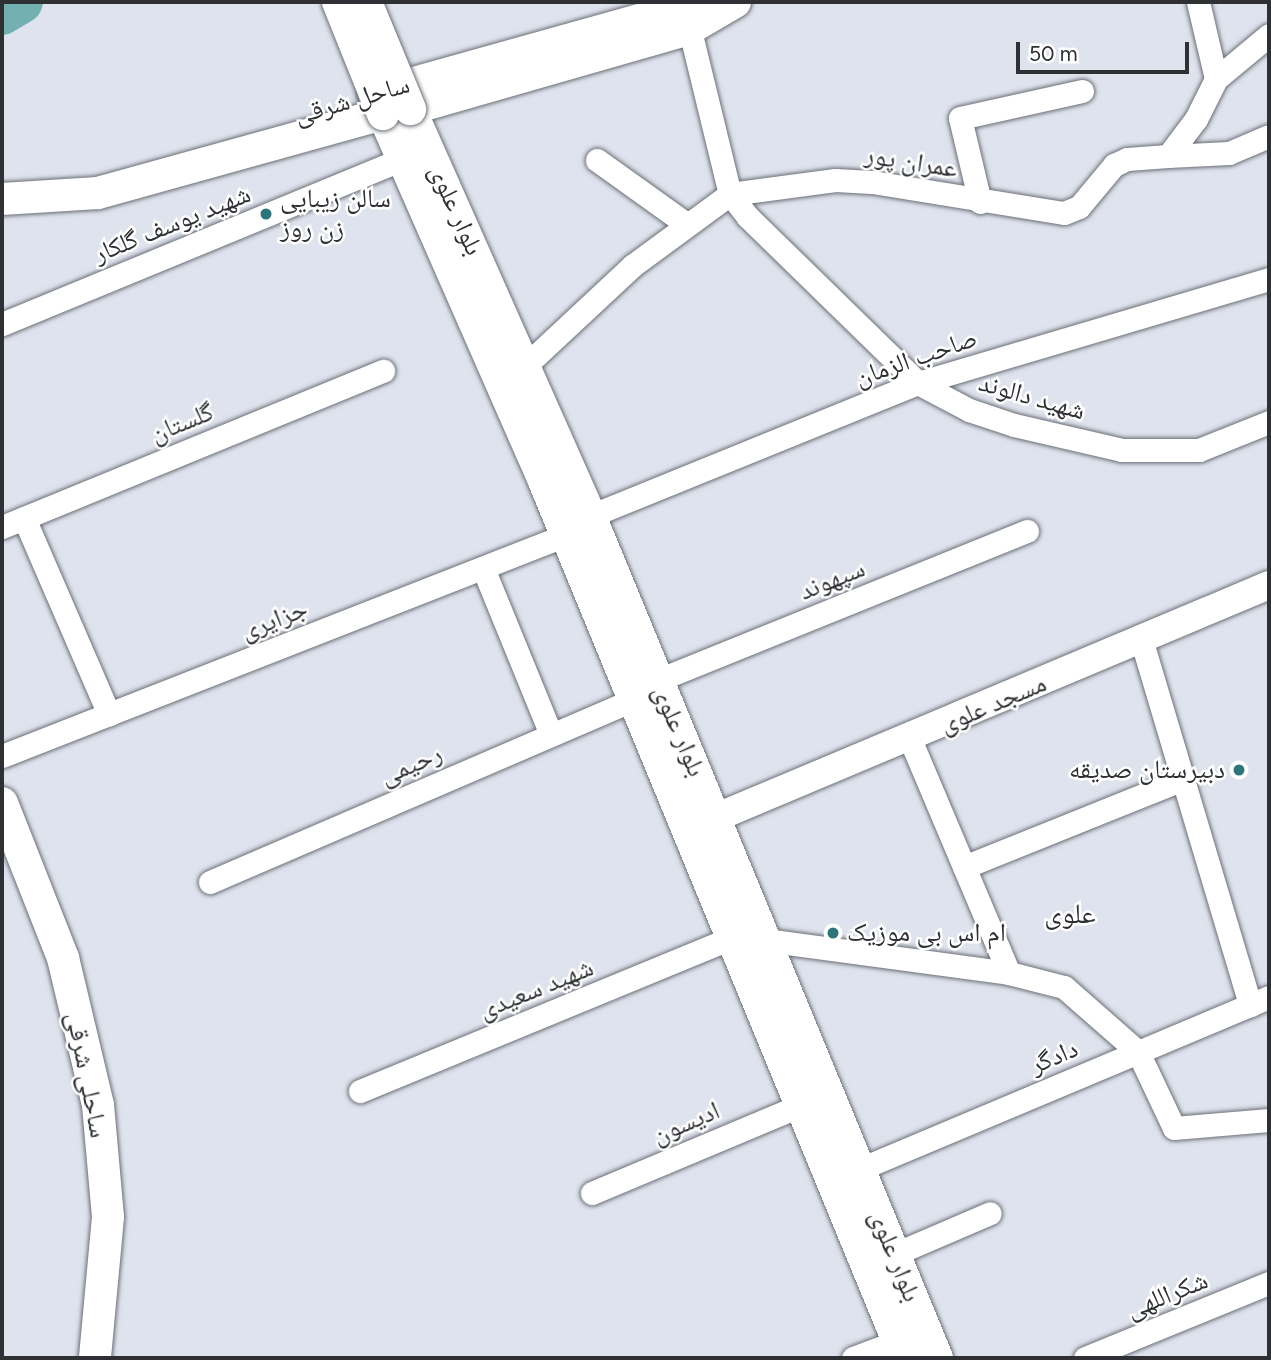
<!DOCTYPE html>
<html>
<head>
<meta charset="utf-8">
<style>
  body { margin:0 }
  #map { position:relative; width:1271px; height:1360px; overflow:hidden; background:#dfe3ed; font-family:Figtree,"Noto Naskh Arabic",sans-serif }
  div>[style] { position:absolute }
  .river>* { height:42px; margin:-21px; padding:0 21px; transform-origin:21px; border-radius:21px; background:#73b0b2 }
  .roads { filter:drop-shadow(0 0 2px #6b6f78) drop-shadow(0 0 2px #6b6f78) }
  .minor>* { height:23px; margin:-11.5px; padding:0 11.5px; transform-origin:11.5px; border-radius:11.5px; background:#fff }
  .tertiary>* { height:28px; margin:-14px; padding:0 14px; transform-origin:14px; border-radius:14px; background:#fff }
  .secondary>* { height:32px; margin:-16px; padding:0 16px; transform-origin:16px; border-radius:16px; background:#fff }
  .bridges { filter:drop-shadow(0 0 2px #6b6f78) drop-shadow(0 0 2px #6b6f78) }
  .secondary-bridge>* { height:32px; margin:-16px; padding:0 16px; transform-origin:16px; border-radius:16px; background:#fff }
  .dots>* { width:19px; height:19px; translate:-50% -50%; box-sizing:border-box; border:4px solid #fff; border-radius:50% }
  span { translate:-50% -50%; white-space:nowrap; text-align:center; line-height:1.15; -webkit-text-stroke:5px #fff; paint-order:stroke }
  .street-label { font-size:26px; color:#2e3033 }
  .poi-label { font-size:26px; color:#2e3033 }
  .left { translate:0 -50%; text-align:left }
  .right { translate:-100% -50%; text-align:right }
  .neighbourhood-label { font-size:28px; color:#2e3033 }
  .frame { position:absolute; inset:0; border:4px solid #2e3033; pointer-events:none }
  .scale { position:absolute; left:1016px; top:42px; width:173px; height:32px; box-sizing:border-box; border:4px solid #2e3033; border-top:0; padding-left:9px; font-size:21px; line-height:24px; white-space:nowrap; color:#2e3033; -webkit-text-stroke:5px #fff; paint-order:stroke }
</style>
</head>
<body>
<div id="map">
  <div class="river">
    <i style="left:2px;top:14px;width:23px;rotate:-31deg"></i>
  </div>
  <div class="roads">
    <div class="minor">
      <i style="left:1198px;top:2px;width:79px;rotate:76.8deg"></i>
      <i style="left:686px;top:14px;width:185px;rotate:76.3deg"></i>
      <i style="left:730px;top:194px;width:29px;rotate:52deg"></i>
      <i style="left:748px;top:217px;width:238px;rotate:44.3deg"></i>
      <i style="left:918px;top:383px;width:58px;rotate:27.9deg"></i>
      <i style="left:969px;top:410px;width:47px;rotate:18.4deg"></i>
      <i style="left:1014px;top:425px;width:111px;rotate:13deg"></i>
      <i style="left:1122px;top:450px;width:77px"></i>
      <i style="left:1199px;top:450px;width:75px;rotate:-21.8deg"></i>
      <i style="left:1168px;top:156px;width:61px;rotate:-2.8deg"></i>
      <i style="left:1229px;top:153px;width:43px;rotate:-23deg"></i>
      <i style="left:597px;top:160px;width:108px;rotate:35.6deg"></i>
      <i style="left:980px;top:202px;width:86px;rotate:-103.4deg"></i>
      <i style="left:960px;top:118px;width:125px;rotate:-12.5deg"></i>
      <i style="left:2px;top:324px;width:433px;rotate:-22.4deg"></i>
      <i style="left:526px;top:365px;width:145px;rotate:-43deg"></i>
      <i style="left:632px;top:266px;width:122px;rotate:-36.3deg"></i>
      <i style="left:730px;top:194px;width:106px;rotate:-7.6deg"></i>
      <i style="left:835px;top:180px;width:37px;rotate:3deg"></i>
      <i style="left:872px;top:182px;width:194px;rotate:9.2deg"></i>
      <i style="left:1064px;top:213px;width:16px;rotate:-22deg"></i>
      <i style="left:1079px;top:207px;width:55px;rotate:-50.2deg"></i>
      <i style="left:1114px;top:165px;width:14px;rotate:-25deg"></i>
      <i style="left:1127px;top:159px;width:41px;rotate:-4.2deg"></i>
      <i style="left:1168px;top:156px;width:46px;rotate:-52.9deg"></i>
      <i style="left:1196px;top:119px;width:45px;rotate:-63.4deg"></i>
      <i style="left:1216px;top:79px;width:69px;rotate:-39.7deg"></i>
      <i style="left:590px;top:516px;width:354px;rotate:-22.1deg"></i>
      <i style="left:918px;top:383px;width:366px;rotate:-16.5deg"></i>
      <i style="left:24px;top:518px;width:214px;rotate:66.6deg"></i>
      <i style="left:2px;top:527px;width:412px;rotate:-22.3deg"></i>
      <i style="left:483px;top:568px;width:180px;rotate:67.8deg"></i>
      <i style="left:1142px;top:642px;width:379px;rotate:73.4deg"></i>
      <i style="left:658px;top:680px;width:398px;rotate:-22deg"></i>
      <i style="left:910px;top:739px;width:254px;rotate:67.1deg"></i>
      <i style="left:2px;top:756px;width:606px;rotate:-21.4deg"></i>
      <i style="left:964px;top:867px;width:236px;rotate:-21.9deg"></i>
      <i style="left:210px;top:882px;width:462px;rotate:-23.3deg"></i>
      <i style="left:765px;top:940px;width:246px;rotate:7.7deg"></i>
      <i style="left:1009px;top:973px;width:57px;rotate:14.3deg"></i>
      <i style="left:1064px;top:987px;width:98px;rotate:41.3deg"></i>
      <i style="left:1138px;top:1052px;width:84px;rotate:64.7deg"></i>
      <i style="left:1174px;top:1128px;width:95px;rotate:-4.8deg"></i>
      <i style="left:360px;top:1091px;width:402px;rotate:-22.4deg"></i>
      <i style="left:860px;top:1169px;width:444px;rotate:-22.8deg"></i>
      <i style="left:592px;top:1193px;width:227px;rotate:-22.8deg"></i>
      <i style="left:895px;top:1254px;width:103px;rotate:-23.3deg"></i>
      <i style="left:853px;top:1358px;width:48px;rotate:-20.7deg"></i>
      <i style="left:1085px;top:1358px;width:199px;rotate:-22.2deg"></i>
    </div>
    <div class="tertiary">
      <i style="left:715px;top:818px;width:601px;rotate:-22.81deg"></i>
    </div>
    <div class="secondary">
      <i style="left:735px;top:2px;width:53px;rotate:149.6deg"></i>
      <i style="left:689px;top:29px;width:290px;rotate:164deg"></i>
      <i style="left:410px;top:109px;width:445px;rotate:66.1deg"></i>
      <i style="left:590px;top:516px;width:911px;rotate:67.6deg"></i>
      <i style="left:374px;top:94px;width:342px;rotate:-15.6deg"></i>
      <i style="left:2px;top:199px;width:96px;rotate:-3.6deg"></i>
      <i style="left:98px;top:193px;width:296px;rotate:-15.5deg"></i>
      <i style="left:383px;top:114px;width:401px;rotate:66.3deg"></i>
      <i style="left:544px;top:481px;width:948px;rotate:67.63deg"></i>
      <i style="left:2px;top:803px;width:167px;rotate:68.5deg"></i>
      <i style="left:63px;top:958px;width:151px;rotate:76.6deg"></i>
      <i style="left:98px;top:1105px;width:112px;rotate:84.9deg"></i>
      <i style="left:108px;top:1217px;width:142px;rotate:95.3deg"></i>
    </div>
  </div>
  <div class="bridges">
    <div class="secondary-bridge">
      <i style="left:338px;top:2px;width:121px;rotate:68.1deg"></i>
      <i style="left:366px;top:2px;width:116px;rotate:67.6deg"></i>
    </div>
  </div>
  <div class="dots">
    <i style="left:266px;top:214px;background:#2c757c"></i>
    <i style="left:1239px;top:770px;background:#2c757c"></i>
    <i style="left:833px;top:933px;background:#2c757c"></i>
  </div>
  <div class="street-label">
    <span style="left:352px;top:100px;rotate:-16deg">ساحل شرقی</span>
    <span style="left:911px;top:162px;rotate:9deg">عمران پور</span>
    <span style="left:456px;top:210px;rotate:66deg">بلوار علوی</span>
    <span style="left:172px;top:224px;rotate:-22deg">شهید یوسف گلکار</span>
    <span style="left:916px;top:358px;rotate:-19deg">صاحب الزمان</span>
    <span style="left:1032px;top:397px;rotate:16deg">شهید دالوند</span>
    <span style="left:182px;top:423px;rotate:-22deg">گلستان</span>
    <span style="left:832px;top:580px;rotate:-22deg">سپهوند</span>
    <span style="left:274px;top:620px;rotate:-21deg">جزایری</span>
    <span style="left:993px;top:704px;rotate:-23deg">مسجد علوی</span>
    <span style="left:679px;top:731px;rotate:67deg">بلوار علوی</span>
    <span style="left:411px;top:765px;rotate:-23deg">رحیمی</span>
    <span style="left:536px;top:989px;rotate:-22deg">شهید سعیدی</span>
    <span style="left:1054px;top:1057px;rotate:-23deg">دادگر</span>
    <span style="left:87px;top:1075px;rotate:79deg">ساحلی شرقی</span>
    <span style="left:686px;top:1123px;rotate:-23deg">ادیسون</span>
    <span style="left:895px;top:1256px;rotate:68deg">بلوار علوی</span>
    <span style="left:1167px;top:1295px;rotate:-22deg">شکراللهی</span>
  </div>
  <div class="poi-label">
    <span class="left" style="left:280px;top:214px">سالن زیبایی<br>زن روز</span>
    <span class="right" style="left:1225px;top:770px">دبیرستان صدیقه</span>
    <span class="left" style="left:847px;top:933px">ام اس بی موزیک</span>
  </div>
  <div class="neighbourhood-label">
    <span style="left:1070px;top:913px">علوی</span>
  </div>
  <div class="frame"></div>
  <div class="scale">50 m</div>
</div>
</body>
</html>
